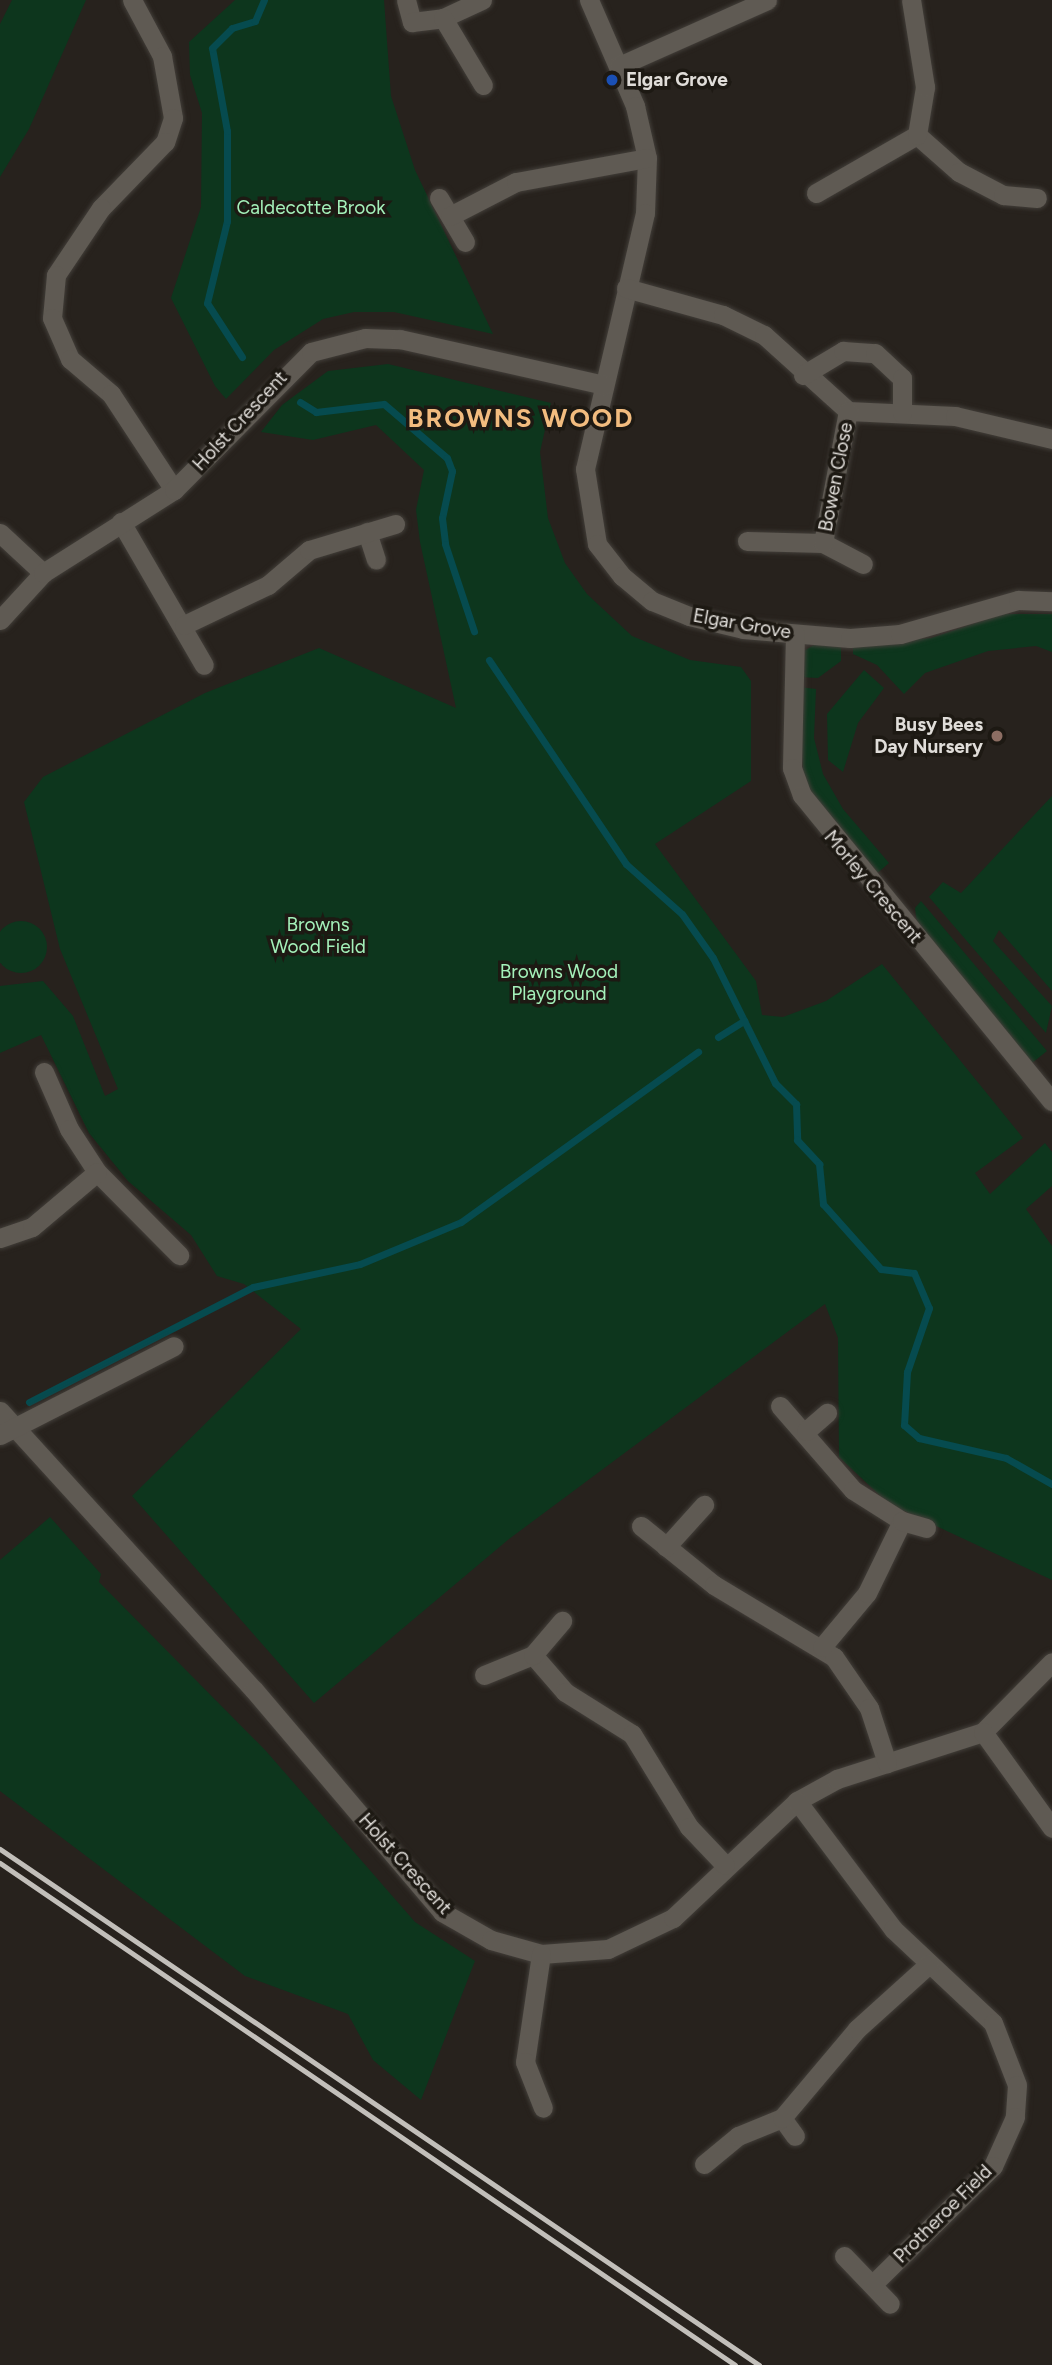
<!DOCTYPE html>
<html>
<head>
<meta charset="utf-8">
<style>
  body { margin:0 }
  #map { position:relative; width:1052px; height:2365px; overflow:hidden; background:#27221d; font-family:Figtree,sans-serif }
  div>[style] { position:absolute }
  .green>* { inset:0; background:#0d361d }
  .round { border-radius:50% }
  .stream>* { height:7px; margin:-3.5px; padding:0 3.5px; transform-origin:3.5px; border-radius:3.5px; background:#064b4f }
  .roads { filter:drop-shadow(0 0 2px #423e39) drop-shadow(0 0 2px #423e39) }
  .minor>* { height:19px; margin:-9.5px; padding:0 9.5px; transform-origin:9.5px; border-radius:9.5px; background:#5f5a53 }
  .rail>* { height:5px; margin:-2.5px; padding:0 2.5px; transform-origin:2.5px; border-radius:2.5px; background:#c2bfba }
  .dots>* { width:19px; height:19px; translate:-50% -50%; box-sizing:border-box; border:4px solid #1d1913; border-radius:50% }
  span { translate:-50% -50%; white-space:nowrap; text-align:center; line-height:1.15; -webkit-text-stroke:7px #1d1913; paint-order:stroke }
  .poi-label { font-size:19px; color:#e0ddd9; font-weight:700 }
  .left { translate:0 -50%; text-align:left }
  .right { translate:-100% -50%; text-align:right }
  .park-label { font-size:19px; color:#a4f1ba }
  .street-label { font-size:19px; color:#e0ddd9 }
  .district-label { font-size:26px; color:#f2bc7f; font-weight:700; letter-spacing:2px }
</style>
</head>
<body>
<div id="map">
  <div class="green">
    <i style="clip-path:polygon(12px 0,86px 0,29px 129px,0 177px,0 24px)"></i>
    <i style="clip-path:polygon(235px 0,384px 0,391px 96px,415px 170px,493px 334px,394px 312px,354px 312px,323px 319px,274px 350px,226px 399px,215px 386px,171px 298px,201px 207px,202px 113px,190px 75px,189px 42px)"></i>
    <i style="clip-path:polygon(388px 364px,551px 403px,540px 452px,548px 518px,565px 563px,587px 594px,632px 636px,690px 660px,741px 667px,751px 681px,751px 781px,655px 844px,756px 981px,762px 1015px,783px 1017px,826px 1001px,882px 964px,1023px 1138px,975px 1173px,990px 1194px,1045px 1143px,1052px 1152px,1052px 1186px,1026px 1209px,1052px 1246px,1052px 1580px,889px 1504px,839px 1457px,838px 1338px,825px 1304px,509px 1539px,314px 1703px,132px 1496px,301px 1329px,244px 1284px,217px 1276px,191px 1235px,128px 1181px,89px 1133px,41px 1035px,0 1053px,0 986px,43px 981px,73px 1016px,105px 1096px,118px 1089px,60px 949px,24px 802px,43px 777px,205px 693px,319px 648px,456px 708px,420px 542px,416px 510px,424px 470px,376px 425px,313px 440px,261px 432px,282px 405px,328px 371px)"></i>
    <i style="clip-path:polygon(1002px 614px,1052px 614px,1052px 652px,1036px 646px,988px 651px,925px 673px,904px 694px,877px 665px,853px 654px,853px 644px,931px 638px)"></i>
    <i style="clip-path:polygon(820px 641px,841px 643px,841px 661px,818px 678px,799px 677px,804px 651px)"></i>
    <i style="clip-path:polygon(864px 670px,884px 688px,858px 723px,843px 772px,828px 760px,827px 714px)"></i>
    <i style="clip-path:polygon(799px 687px,816px 689px,814px 738px,823px 774px,843px 809px,889px 863px,875px 875px,817px 805px,803px 774px)"></i>
    <i style="clip-path:polygon(1052px 796px,1052px 991px,999px 930px,993px 941px,1052px 1006px,1046px 1033px,929px 897px,943px 882px,961px 893px)"></i>
    <i style="clip-path:polygon(921px 901px,1047px 1051px,1032px 1063px,917px 925px,915px 908px)"></i>
    <i class="round" style="left:-5px;top:921px;width:52px;height:52px"></i>
    <i style="clip-path:polygon(50px 1517px,101px 1574px,99px 1582px,266px 1751px,415px 1922px,475px 1961px,421px 2100px,373px 2060px,348px 2014px,245px 1976px,0 1791px,0 1560px)"></i>
  </div>
  <div class="stream">
    <i style="left:242px;top:357px;width:64px;rotate:-122.9deg"></i>
    <i style="left:207px;top:303px;width:84px;rotate:-76.3deg"></i>
    <i style="left:227px;top:221px;width:90px;rotate:-90deg"></i>
    <i style="left:227px;top:131px;width:84px;rotate:-100.2deg"></i>
    <i style="left:212px;top:48px;width:28px;rotate:-45deg"></i>
    <i style="left:232px;top:28px;width:24px;rotate:-17deg"></i>
    <i style="left:255px;top:21px;width:23px;rotate:-67deg"></i>
    <i style="left:300px;top:402px;width:19px;rotate:32deg"></i>
    <i style="left:316px;top:412px;width:68px;rotate:-6.7deg"></i>
    <i style="left:384px;top:404px;width:83px;rotate:40.6deg"></i>
    <i style="left:447px;top:458px;width:14px;rotate:69deg"></i>
    <i style="left:452px;top:471px;width:48px;rotate:102deg"></i>
    <i style="left:442px;top:518px;width:26px;rotate:83deg"></i>
    <i style="left:445px;top:544px;width:92px;rotate:71.6deg"></i>
    <i style="left:489px;top:660px;width:246px;rotate:56.1deg"></i>
    <i style="left:626px;top:864px;width:75px;rotate:41.8deg"></i>
    <i style="left:682px;top:914px;width:54px;rotate:54.8deg"></i>
    <i style="left:713px;top:958px;width:140px;rotate:63.6deg"></i>
    <i style="left:775px;top:1083px;width:30px;rotate:45deg"></i>
    <i style="left:796px;top:1104px;width:36px;rotate:88deg"></i>
    <i style="left:797px;top:1140px;width:33px;rotate:47deg"></i>
    <i style="left:819px;top:1164px;width:40px;rotate:84.3deg"></i>
    <i style="left:823px;top:1204px;width:87px;rotate:48.3deg"></i>
    <i style="left:881px;top:1269px;width:33px;rotate:7deg"></i>
    <i style="left:914px;top:1273px;width:38px;rotate:67deg"></i>
    <i style="left:929px;top:1308px;width:68px;rotate:109deg"></i>
    <i style="left:907px;top:1372px;width:53px;rotate:93.2deg"></i>
    <i style="left:904px;top:1425px;width:20px;rotate:41deg"></i>
    <i style="left:919px;top:1438px;width:89px;rotate:12.9deg"></i>
    <i style="left:1006px;top:1458px;width:53px;rotate:29.5deg"></i>
    <i style="left:718px;top:1037px;width:31px;rotate:-32deg"></i>
    <i style="left:29px;top:1402px;width:252px;rotate:-27.2deg"></i>
    <i style="left:253px;top:1287px;width:109px;rotate:-12.1deg"></i>
    <i style="left:360px;top:1264px;width:109px;rotate:-22.6deg"></i>
    <i style="left:461px;top:1222px;width:292px;rotate:-35.7deg"></i>
  </div>
  <div class="roads">
    <div class="minor">
      <i style="left:132px;top:0;width:64px;rotate:61.8deg"></i>
      <i style="left:162px;top:56px;width:63px;rotate:79.9deg"></i>
      <i style="left:173px;top:118px;width:25px;rotate:108deg"></i>
      <i style="left:165px;top:142px;width:92px;rotate:134.1deg"></i>
      <i style="left:101px;top:208px;width:81px;rotate:123.9deg"></i>
      <i style="left:56px;top:275px;width:43px;rotate:95.3deg"></i>
      <i style="left:52px;top:318px;width:45px;rotate:66.3deg"></i>
      <i style="left:70px;top:359px;width:54px;rotate:40.5deg"></i>
      <i style="left:111px;top:394px;width:115px;rotate:56.7deg"></i>
      <i style="left:406px;top:0;width:23px;rotate:75deg"></i>
      <i style="left:412px;top:22px;width:31px;rotate:-7deg"></i>
      <i style="left:443px;top:18px;width:43px;rotate:-24.8deg"></i>
      <i style="left:589px;top:0;width:116px;rotate:66.5deg"></i>
      <i style="left:635px;top:106px;width:53px;rotate:77deg"></i>
      <i style="left:647px;top:158px;width:55px;rotate:92.1deg"></i>
      <i style="left:645px;top:213px;width:263px;rotate:103.2deg"></i>
      <i style="left:585px;top:469px;width:76px;rotate:80.9deg"></i>
      <i style="left:597px;top:544px;width:41px;rotate:52deg"></i>
      <i style="left:622px;top:576px;width:39px;rotate:40deg"></i>
      <i style="left:652px;top:601px;width:40px;rotate:22deg"></i>
      <i style="left:689px;top:616px;width:56px;rotate:13.5deg"></i>
      <i style="left:743px;top:629px;width:107px;rotate:4.8deg"></i>
      <i style="left:850px;top:638px;width:50px;rotate:-4.6deg"></i>
      <i style="left:900px;top:634px;width:123px;rotate:-16.1deg"></i>
      <i style="left:1018px;top:600px;width:34px;rotate:2deg"></i>
      <i style="left:443px;top:18px;width:78px;rotate:59.2deg"></i>
      <i style="left:619px;top:66px;width:162px;rotate:-24deg"></i>
      <i style="left:917px;top:135px;width:56px;rotate:41.4deg"></i>
      <i style="left:959px;top:172px;width:50px;rotate:27.6deg"></i>
      <i style="left:1003px;top:195px;width:34px;rotate:5deg"></i>
      <i style="left:816px;top:193px;width:116px;rotate:-29.9deg"></i>
      <i style="left:917px;top:135px;width:49px;rotate:-80.5deg"></i>
      <i style="left:925px;top:87px;width:88px;rotate:-99.1deg"></i>
      <i style="left:439px;top:198px;width:51px;rotate:59.4deg"></i>
      <i style="left:450px;top:216px;width:74px;rotate:-27.3deg"></i>
      <i style="left:516px;top:182px;width:133px;rotate:-10.4deg"></i>
      <i style="left:626px;top:288px;width:101px;rotate:15.6deg"></i>
      <i style="left:723px;top:315px;width:46px;rotate:26deg"></i>
      <i style="left:764px;top:335px;width:113px;rotate:42.1deg"></i>
      <i style="left:848px;top:411px;width:107px;rotate:2.7deg"></i>
      <i style="left:955px;top:416px;width:100px;rotate:13.3deg"></i>
      <i style="left:803px;top:375px;width:47px;rotate:-31deg"></i>
      <i style="left:843px;top:351px;width:32px;rotate:4deg"></i>
      <i style="left:875px;top:353px;width:37px;rotate:43deg"></i>
      <i style="left:902px;top:378px;width:35px;rotate:90deg"></i>
      <i style="left:121px;top:522px;width:165px;rotate:59.9deg"></i>
      <i style="left:367px;top:532px;width:29px;rotate:72deg"></i>
      <i style="left:0;top:533px;width:59px;rotate:42.9deg"></i>
      <i style="left:747px;top:541px;width:76px;rotate:1.5deg"></i>
      <i style="left:823px;top:543px;width:45px;rotate:27.7deg"></i>
      <i style="left:823px;top:543px;width:134px;rotate:-79.3deg"></i>
      <i style="left:0;top:620px;width:64px;rotate:-47.5deg"></i>
      <i style="left:43px;top:573px;width:155px;rotate:-32.4deg"></i>
      <i style="left:174px;top:490px;width:194px;rotate:-45.2deg"></i>
      <i style="left:311px;top:352px;width:56px;rotate:-14.5deg"></i>
      <i style="left:365px;top:338px;width:35px;rotate:2deg"></i>
      <i style="left:400px;top:339px;width:209px;rotate:12.7deg"></i>
      <i style="left:184px;top:625px;width:93px;rotate:-25.5deg"></i>
      <i style="left:268px;top:585px;width:54px;rotate:-40.5deg"></i>
      <i style="left:309px;top:550px;width:90px;rotate:-16.8deg"></i>
      <i style="left:795px;top:634px;width:134px;rotate:91.3deg"></i>
      <i style="left:792px;top:768px;width:29px;rotate:70deg"></i>
      <i style="left:802px;top:795px;width:395px;rotate:50.8deg"></i>
      <i style="left:44px;top:1072px;width:62px;rotate:66.3deg"></i>
      <i style="left:69px;top:1129px;width:51px;rotate:56.9deg"></i>
      <i style="left:97px;top:1172px;width:117px;rotate:45.3deg"></i>
      <i style="left:0;top:1238px;width:34px;rotate:-19deg"></i>
      <i style="left:32px;top:1227px;width:85px;rotate:-40.2deg"></i>
      <i style="left:780px;top:1406px;width:111px;rotate:49deg"></i>
      <i style="left:853px;top:1490px;width:58px;rotate:32.3deg"></i>
      <i style="left:0;top:1411px;width:377px;rotate:47.7deg"></i>
      <i style="left:254px;top:1690px;width:291px;rotate:49.7deg"></i>
      <i style="left:442px;top:1912px;width:56px;rotate:29.7deg"></i>
      <i style="left:491px;top:1940px;width:52px;rotate:15.6deg"></i>
      <i style="left:541px;top:1954px;width:67px;rotate:-4.3deg"></i>
      <i style="left:608px;top:1949px;width:72px;rotate:-25.5deg"></i>
      <i style="left:673px;top:1918px;width:170px;rotate:-43.3deg"></i>
      <i style="left:797px;top:1801px;width:46px;rotate:-28.8deg"></i>
      <i style="left:837px;top:1779px;width:153px;rotate:-17.8deg"></i>
      <i style="left:983px;top:1732px;width:98px;rotate:-45.4deg"></i>
      <i style="left:806px;top:1431px;width:28px;rotate:-41deg"></i>
      <i style="left:0;top:1435px;width:195px;rotate:-27.1deg"></i>
      <i style="left:641px;top:1526px;width:94px;rotate:38.9deg"></i>
      <i style="left:714px;top:1585px;width:140px;rotate:31deg"></i>
      <i style="left:834px;top:1657px;width:62px;rotate:55.5deg"></i>
      <i style="left:869px;top:1708px;width:58px;rotate:71.9deg"></i>
      <i style="left:666px;top:1547px;width:57px;rotate:-47.9deg"></i>
      <i style="left:822px;top:1647px;width:70px;rotate:-50.2deg"></i>
      <i style="left:867px;top:1593px;width:80px;rotate:-64.1deg"></i>
      <i style="left:902px;top:1521px;width:25px;rotate:16deg"></i>
      <i style="left:533px;top:1655px;width:49px;rotate:49.1deg"></i>
      <i style="left:565px;top:1692px;width:79px;rotate:32.1deg"></i>
      <i style="left:632px;top:1734px;width:109px;rotate:58.5deg"></i>
      <i style="left:689px;top:1827px;width:52px;rotate:46.5deg"></i>
      <i style="left:484px;top:1675px;width:53px;rotate:-22.2deg"></i>
      <i style="left:533px;top:1655px;width:45px;rotate:-49.5deg"></i>
      <i style="left:983px;top:1732px;width:118px;rotate:54.3deg"></i>
      <i style="left:797px;top:1801px;width:160px;rotate:53.1deg"></i>
      <i style="left:893px;top:1929px;width:137px;rotate:43.2deg"></i>
      <i style="left:993px;top:2023px;width:66px;rotate:68.8deg"></i>
      <i style="left:1017px;top:2085px;width:32px;rotate:94deg"></i>
      <i style="left:1015px;top:2117px;width:54px;rotate:114.2deg"></i>
      <i style="left:993px;top:2166px;width:168px;rotate:135.5deg"></i>
      <i style="left:541px;top:1954px;width:109px;rotate:98.4deg"></i>
      <i style="left:525px;top:2062px;width:49px;rotate:68.6deg"></i>
      <i style="left:782px;top:2118px;width:22px;rotate:54deg"></i>
      <i style="left:704px;top:2164px;width:44px;rotate:-39.5deg"></i>
      <i style="left:738px;top:2136px;width:48px;rotate:-22.2deg"></i>
      <i style="left:782px;top:2118px;width:116px;rotate:-49.9deg"></i>
      <i style="left:857px;top:2029px;width:97px;rotate:-42.1deg"></i>
      <i style="left:844px;top:2256px;width:66px;rotate:46.2deg"></i>
    </div>
  </div>
  <div class="rail">
    <i style="left:0;top:1849px;width:918px;rotate:34.21deg"></i>
    <i style="left:0;top:1863px;width:890px;rotate:34.33deg"></i>
  </div>
  <div class="dots">
    <i style="left:612px;top:80px;background:#1a4fb4"></i>
    <i style="left:997px;top:736px;background:#8d6e63"></i>
  </div>
  <div class="poi-label">
    <span class="left" style="left:626px;top:80px">Elgar Grove</span>
    <span class="right" style="left:983px;top:736px">Busy Bees<br>Day Nursery</span>
  </div>
  <div class="park-label">
    <span style="left:311px;top:208px">Caldecotte Brook</span>
    <span style="left:318px;top:936px">Browns<br>Wood Field</span>
    <span style="left:559px;top:983px">Browns Wood<br>Playground</span>
  </div>
  <div class="street-label">
    <span style="left:240px;top:421px;rotate:-47deg">Holst Crescent</span>
    <span style="left:836px;top:477px;rotate:-79deg">Bowen Close</span>
    <span style="left:742px;top:624px;rotate:10deg">Elgar Grove</span>
    <span style="left:873px;top:887px;rotate:50deg">Morley Crescent</span>
    <span style="left:405px;top:1864px;rotate:48deg">Holst Crescent</span>
    <span style="left:943px;top:2214px;rotate:-45deg">Protheroe Field</span>
  </div>
  <div class="district-label">
    <span style="left:521px;top:419px">BROWNS WOOD</span>
  </div>
</div>
</body>
</html>
